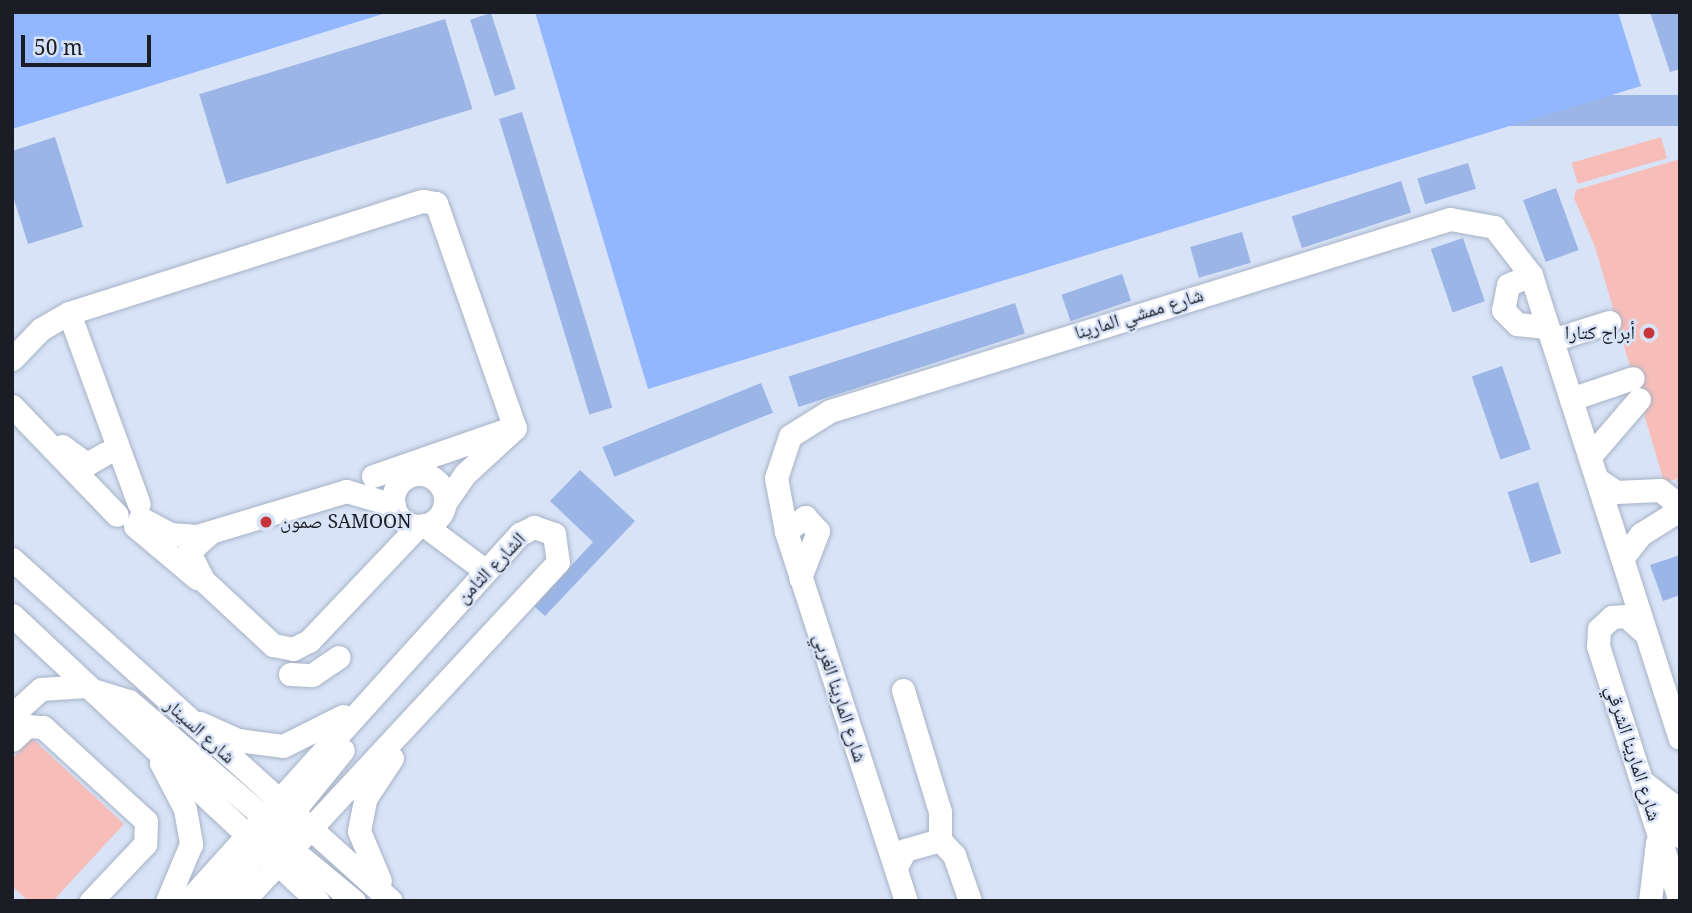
<!DOCTYPE html>
<html>
<head>
<meta charset="utf-8">
<style>
  body { margin:0 }
  #map { position:relative; width:1692px; height:913px; overflow:hidden; background:#d8e3f7; font-family:"Noto Serif","Noto Naskh Arabic",serif }
  div>[style] { position:absolute }
  .green>* { inset:0; background:#9ab5e6; transform-origin:0 0 }
  .water>* { inset:0; background:#92b7ff }
  .building>* { inset:0; background:#f7beb9; transform-origin:0 0 }
  .roads { filter:drop-shadow(0 0 2px #a7b2c5) drop-shadow(0 0 2px #a7b2c5) }
  .minor>* { height:23px; margin:-11.5px; padding:0 11.5px; transform-origin:11.5px; border-radius:11.5px; background:#fff }
  .minor>.ring { margin:-11.5px; padding:0; box-sizing:content-box; background:none; border:23px solid #fff; border-radius:50% }
  .dots>* { width:19px; height:19px; translate:-50% -50%; box-sizing:border-box; border:4px solid #d8e3f7; border-radius:50% }
  span { translate:-50% -50%; white-space:nowrap; text-align:center; line-height:1.15; -webkit-text-stroke:5px #d8e3f7; paint-order:stroke }
  .street-label { font-size:19px; color:#1a1d24 }
  .poi-label { font-size:19px; color:#1a1d24 }
  .right { translate:-100% -50%; text-align:right }
  .left { translate:0 -50%; text-align:left }
  .frame { position:absolute; inset:0; border:14px solid #1a1d24; pointer-events:none }
  .scale { position:absolute; left:21px; top:35px; width:130px; height:32px; box-sizing:border-box; border:4px solid #1a1d24; border-top:0; padding-left:9px; font-size:21px; line-height:24px; white-space:nowrap; color:#1a1d24; -webkit-text-stroke:5px #d8e3f7; paint-order:stroke }
</style>
</head>
<body>
<div id="map">
  <div class="green">
    <i style="clip-path:polygon(1650px 12px,1680px 12px,1680px 69px,1670px 72px)"></i>
    <i style="left:491px;top:13px;width:80px;height:22px;rotate:72deg"></i>
    <i style="left:445px;top:19px;width:94px;height:257px;rotate:73deg"></i>
    <i style="left:1680px;top:95px;width:31px;height:191px;rotate:90deg"></i>
    <i style="left:522px;top:112px;width:309px;height:24px;rotate:73deg"></i>
    <i style="clip-path:polygon(55px 137px,83px 227px,28px 244px,12px 193px,12px 151px)"></i>
    <i style="left:1468px;top:163px;width:27px;height:53px;rotate:73deg"></i>
    <i style="left:1401px;top:181px;width:33px;height:115px;rotate:72deg"></i>
    <i style="left:1556px;top:188px;width:66px;height:35px;rotate:70deg"></i>
    <i style="left:1242px;top:232px;width:32px;height:54px;rotate:74deg"></i>
    <i style="left:1463px;top:238px;width:67px;height:34px;rotate:71deg"></i>
    <i style="left:1122px;top:274px;width:28px;height:64px;rotate:71deg"></i>
    <i style="left:1015px;top:303px;width:32px;height:238px;rotate:72deg"></i>
    <i style="left:1502px;top:366px;width:88px;height:32px;rotate:71deg"></i>
    <i style="left:761px;top:383px;width:32px;height:171px;rotate:68deg"></i>
    <i style="clip-path:polygon(580px 470px,635px 521px,545px 616px,534px 606px,593px 542px,550px 501px)"></i>
    <i style="left:1538px;top:482px;width:75px;height:32px;rotate:72deg"></i>
    <i style="clip-path:polygon(1680px 555px,1680px 595px,1663px 601px,1650px 565px)"></i>
  </div>
  <div class="water">
    <i style="clip-path:polygon(12px 12px,389px 12px,12px 129px)"></i>
    <i style="clip-path:polygon(535px 12px,1618px 12px,1641px 86px,648px 389px)"></i>
  </div>
  <div class="building">
    <i style="left:1661px;top:137px;width:22px;height:93px;rotate:74deg"></i>
    <i style="clip-path:polygon(1680px 159px,1680px 485px,1678px 485px,1677px 479px,1664px 482px,1595px 247px,1574px 198px,1576px 190px)"></i>
    <i style="clip-path:polygon(32px 738px,124px 824px,53px 901px,28px 901px,12px 886px,12px 759px)"></i>
  </div>
  <div class="roads">
    <div class="minor">
      <i style="left:1531px;top:275px;width:25px;rotate:157deg"></i>
      <i style="left:1508px;top:285px;width:25px;rotate:101deg"></i>
      <i style="left:1503px;top:310px;width:20px;rotate:45deg"></i>
      <i style="left:1517px;top:324px;width:31px;rotate:6deg"></i>
      <i style="left:69px;top:313px;width:203px;rotate:69.9deg"></i>
      <i style="left:1552px;top:340px;width:60px;rotate:-17.5deg"></i>
      <i style="left:12px;top:359px;width:42px;rotate:-46deg"></i>
      <i style="left:41px;top:329px;width:32px;rotate:-30deg"></i>
      <i style="left:69px;top:313px;width:371px;rotate:-17.6deg"></i>
      <i style="left:423px;top:201px;width:13px;rotate:9deg"></i>
      <i style="left:436px;top:203px;width:238px;rotate:70.7deg"></i>
      <i style="left:515px;top:428px;width:68px;rotate:137.4deg"></i>
      <i style="left:465px;top:474px;width:35px;rotate:125deg"></i>
      <i style="left:1571px;top:399px;width:65px;rotate:-18.7deg"></i>
      <i style="left:12px;top:406px;width:151px;rotate:46.1deg"></i>
      <i style="left:62px;top:446px;width:31px;rotate:36deg"></i>
      <i style="left:87px;top:464px;width:22px;rotate:-30deg"></i>
      <i style="left:1590px;top:456px;width:75px;rotate:-49.3deg"></i>
      <i class="ring" style="left:393px;top:474px;width:29px;height:29px"></i>
      <i style="left:373px;top:476px;width:138px;rotate:-19.1deg"></i>
      <i style="left:1597px;top:479px;width:23px;rotate:34deg"></i>
      <i style="left:1616px;top:492px;width:44px;rotate:-2.6deg"></i>
      <i style="left:1660px;top:490px;width:18px;rotate:38deg"></i>
      <i style="left:1674px;top:501px;width:13px;rotate:94deg"></i>
      <i style="left:1673px;top:514px;width:38px;rotate:148deg"></i>
      <i style="left:1641px;top:534px;width:29px;rotate:128deg"></i>
      <i style="left:140px;top:518px;width:34px;rotate:28deg"></i>
      <i style="left:170px;top:534px;width:27px;rotate:4deg"></i>
      <i style="left:197px;top:536px;width:156px;rotate:-16.8deg"></i>
      <i style="left:346px;top:491px;width:50px;rotate:16.3deg"></i>
      <i style="left:424px;top:525px;width:77px;rotate:36.6deg"></i>
      <i style="left:135px;top:526px;width:81px;rotate:40deg"></i>
      <i style="left:786px;top:531px;width:24px;rotate:-36deg"></i>
      <i style="left:805px;top:517px;width:19px;rotate:47deg"></i>
      <i style="left:818px;top:531px;width:50px;rotate:111deg"></i>
      <i style="left:211px;top:532px;width:30px;rotate:138deg"></i>
      <i style="left:189px;top:552px;width:31px;rotate:63deg"></i>
      <i style="left:203px;top:580px;width:96px;rotate:42.9deg"></i>
      <i style="left:273px;top:645px;width:20px;rotate:11deg"></i>
      <i style="left:293px;top:649px;width:18px;rotate:-27deg"></i>
      <i style="left:309px;top:641px;width:158px;rotate:-46.5deg"></i>
      <i style="left:12px;top:559px;width:510px;rotate:42.06deg"></i>
      <i style="left:12px;top:615px;width:419px;rotate:43.1deg"></i>
      <i style="left:1646px;top:634px;width:27px;rotate:-138deg"></i>
      <i style="left:1626px;top:616px;width:14px;rotate:176deg"></i>
      <i style="left:1612px;top:617px;width:18px;rotate:137deg"></i>
      <i style="left:1599px;top:629px;width:17px;rotate:93deg"></i>
      <i style="left:1598px;top:646px;width:268px;rotate:72.2deg"></i>
      <i style="left:290px;top:674px;width:22px;rotate:3deg"></i>
      <i style="left:312px;top:675px;width:32px;rotate:-34deg"></i>
      <i style="left:903px;top:690px;width:127px;rotate:73.1deg"></i>
      <i style="left:940px;top:812px;width:28px;rotate:90deg"></i>
      <i style="left:96px;top:691px;width:34px;rotate:17deg"></i>
      <i style="left:129px;top:701px;width:187px;rotate:40.7deg"></i>
      <i style="left:271px;top:823px;width:37px;rotate:6deg"></i>
      <i style="left:12px;top:715px;width:39px;rotate:-42deg"></i>
      <i style="left:41px;top:689px;width:45px;rotate:-3.8deg"></i>
      <i style="left:200px;top:723px;width:42px;rotate:24.1deg"></i>
      <i style="left:238px;top:740px;width:45px;rotate:7.6deg"></i>
      <i style="left:283px;top:746px;width:67px;rotate:-26.6deg"></i>
      <i style="left:12px;top:740px;width:21px;rotate:-43deg"></i>
      <i style="left:27px;top:726px;width:16px;rotate:4deg"></i>
      <i style="left:43px;top:727px;width:139px;rotate:42.4deg"></i>
      <i style="left:146px;top:821px;width:23px;rotate:92deg"></i>
      <i style="left:145px;top:844px;width:79px;rotate:133.5deg"></i>
      <i style="left:161px;top:763px;width:52px;rotate:62.4deg"></i>
      <i style="left:185px;top:809px;width:36px;rotate:80deg"></i>
      <i style="left:191px;top:844px;width:62px;rotate:112.8deg"></i>
      <i style="left:1643px;top:782px;width:33px;rotate:38deg"></i>
      <i style="left:1669px;top:802px;width:36px;rotate:72deg"></i>
      <i style="left:283px;top:824px;width:95px;rotate:-51deg"></i>
      <i style="left:279px;top:839px;width:97px;rotate:39.6deg"></i>
      <i style="left:896px;top:867px;width:19px;rotate:-62deg"></i>
      <i style="left:905px;top:850px;width:36px;rotate:-16deg"></i>
      <i style="left:940px;top:840px;width:21px;rotate:47deg"></i>
      <i style="left:954px;top:855px;width:49px;rotate:70.8deg"></i>
      <i style="left:380px;top:881px;width:54px;rotate:-112.8deg"></i>
      <i style="left:359px;top:831px;width:33px;rotate:-79deg"></i>
      <i style="left:365px;top:799px;width:49px;rotate:-56.6deg"></i>
      <i style="left:188px;top:901px;width:495px;rotate:-47.9deg"></i>
      <i style="left:520px;top:534px;width:16px;rotate:-27deg"></i>
      <i style="left:534px;top:527px;width:21px;rotate:19deg"></i>
      <i style="left:554px;top:534px;width:28px;rotate:82deg"></i>
      <i style="left:558px;top:562px;width:463px;rotate:132.9deg"></i>
      <i style="left:217px;top:901px;width:83px;rotate:-51.3deg"></i>
      <i style="left:906px;top:901px;width:389px;rotate:-108deg"></i>
      <i style="left:786px;top:531px;width:54px;rotate:-100.7deg"></i>
      <i style="left:776px;top:478px;width:44px;rotate:-71.6deg"></i>
      <i style="left:790px;top:436px;width:47px;rotate:-32deg"></i>
      <i style="left:830px;top:411px;width:649px;rotate:-17.21deg"></i>
      <i style="left:1450px;top:219px;width:45px;rotate:10.3deg"></i>
      <i style="left:1494px;top:227px;width:61px;rotate:52.4deg"></i>
      <i style="left:1531px;top:275px;width:486px;rotate:72.2deg"></i>
      <i style="left:1650px;top:901px;width:59px;rotate:-83.2deg"></i>
    </div>
  </div>
  <div class="dots">
    <i style="left:1649px;top:333px;background:#c5353a"></i>
    <i style="left:266px;top:522px;background:#c5353a"></i>
  </div>
  <div class="street-label">
    <span style="left:1139px;top:314px;rotate:-17deg">شارع ممشي المارينا</span>
    <span style="left:491px;top:568px;rotate:-46deg">الشارع الثامن</span>
    <span style="left:840px;top:698px;rotate:72deg">شارع المارينا الغربي</span>
    <span style="left:200px;top:731px;rotate:42deg">شارع السينار</span>
    <span style="left:1633px;top:753px;rotate:72deg">شارع المارينا الشرقي</span>
  </div>
  <div class="poi-label">
    <span class="right" style="left:1635px;top:333px">أبراج كتارا</span>
    <span class="left" style="left:280px;top:522px">صمون SAMOON</span>
  </div>
  <div class="frame"></div>
  <div class="scale">50 m</div>
</div>
</body>
</html>
